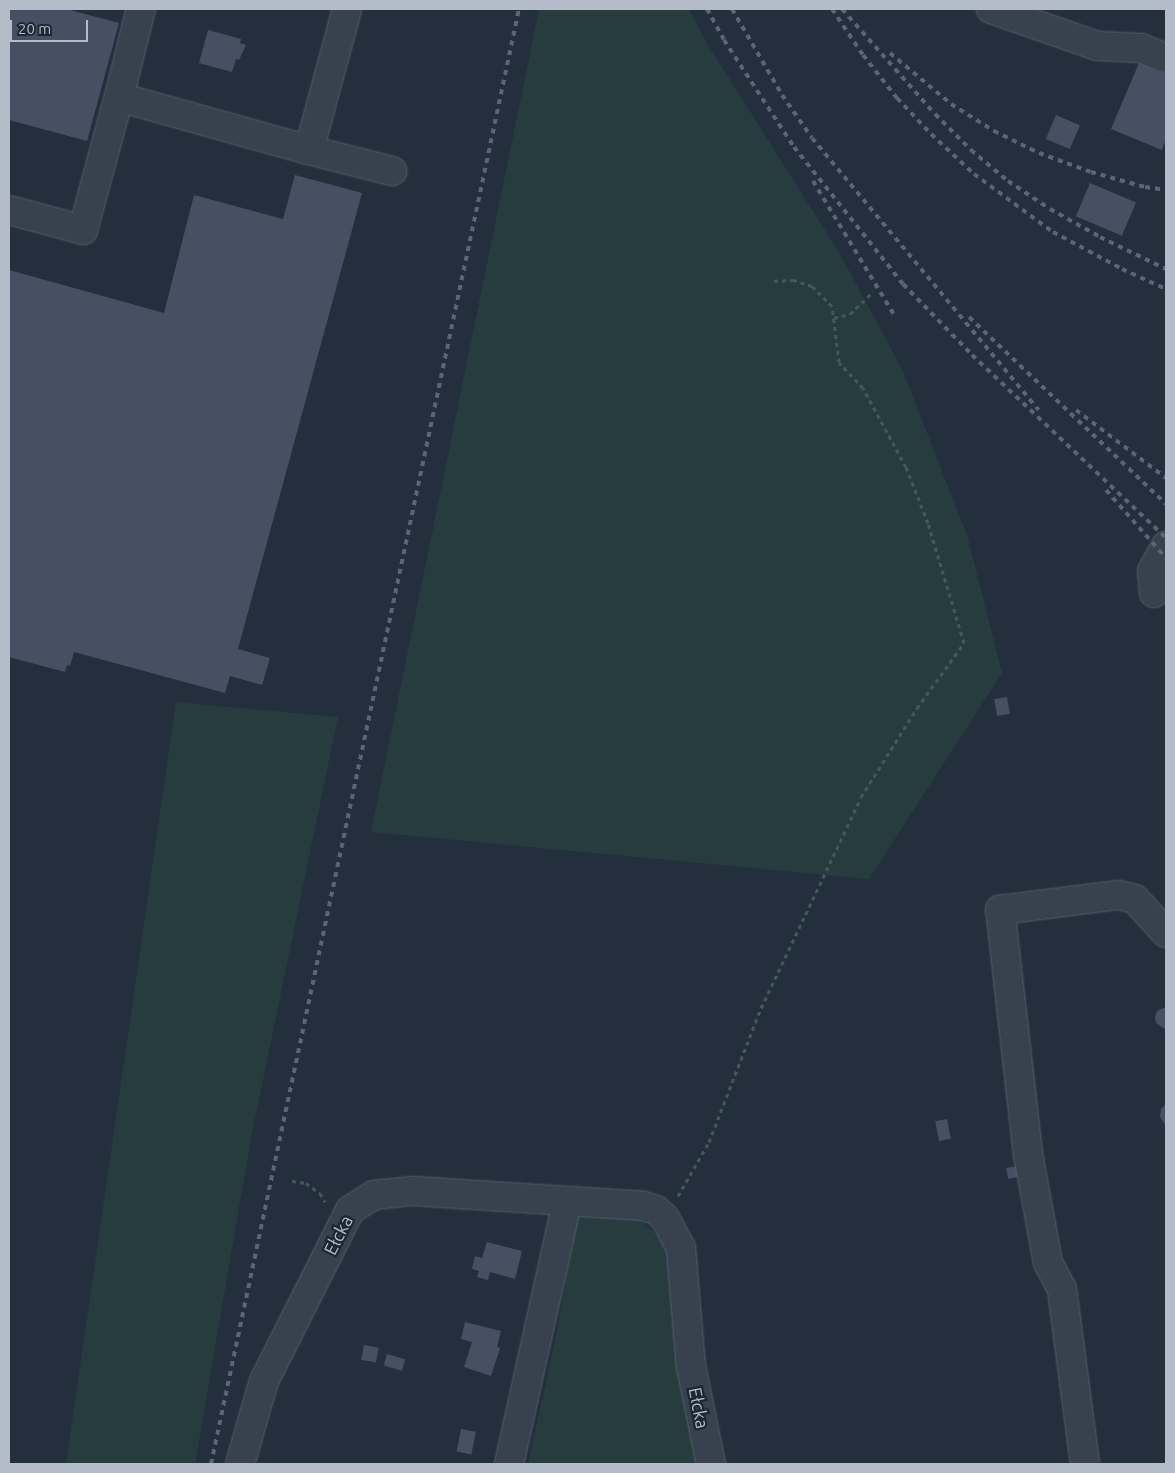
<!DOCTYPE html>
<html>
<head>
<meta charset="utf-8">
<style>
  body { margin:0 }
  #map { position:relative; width:1175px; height:1473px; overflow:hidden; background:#242f3e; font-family:Ubuntu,sans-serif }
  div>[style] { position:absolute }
  .green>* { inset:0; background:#263c3f }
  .building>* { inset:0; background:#455162; transform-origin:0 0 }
  .path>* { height:3px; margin-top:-1.5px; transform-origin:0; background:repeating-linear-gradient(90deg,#44595c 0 4px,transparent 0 8px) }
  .roads { filter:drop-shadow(0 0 1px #565f6c) drop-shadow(0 0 1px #565f6c) }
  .minor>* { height:28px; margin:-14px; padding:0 14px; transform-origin:14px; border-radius:14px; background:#38414e }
  .rail>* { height:4px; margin-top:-2px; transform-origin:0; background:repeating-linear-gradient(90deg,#5a6575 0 5px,transparent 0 10px) }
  span { translate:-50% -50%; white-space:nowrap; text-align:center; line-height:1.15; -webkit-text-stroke:4.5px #1d2633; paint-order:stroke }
  .street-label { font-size:18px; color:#b4bcc9 }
  .frame { position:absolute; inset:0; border:10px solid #b4bcc9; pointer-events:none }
  .scale { position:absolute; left:10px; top:20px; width:78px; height:22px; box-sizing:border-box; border:2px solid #b4bcc9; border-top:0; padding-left:6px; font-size:15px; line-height:18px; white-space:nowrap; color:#b4bcc9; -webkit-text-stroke:4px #1d2633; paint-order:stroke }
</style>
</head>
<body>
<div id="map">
  <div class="green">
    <i style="clip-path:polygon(539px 9px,689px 9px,708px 45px,840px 254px,902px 369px,967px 535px,1002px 673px,869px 879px,371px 832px)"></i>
    <i style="clip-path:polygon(176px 702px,338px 717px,251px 1138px,195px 1464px,66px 1464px)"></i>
    <i style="clip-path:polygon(587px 1212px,627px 1213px,643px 1222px,659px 1236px,668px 1255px,699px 1464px,528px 1464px,557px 1331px,576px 1219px)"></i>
  </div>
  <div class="building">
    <i style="clip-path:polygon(9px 9px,66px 9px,119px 23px,87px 141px,9px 120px)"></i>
    <i style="clip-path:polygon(208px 30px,241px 39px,240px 43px,246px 45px,239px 60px,236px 59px,232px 72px,199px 63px)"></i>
    <i style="clip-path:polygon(1139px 63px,1166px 74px,1166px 139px,1162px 150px,1111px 129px)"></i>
    <i style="left:1056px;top:115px;width:26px;height:26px;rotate:23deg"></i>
    <i style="clip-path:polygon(295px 175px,362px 193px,238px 649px,270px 658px,262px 685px,230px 676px,225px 693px,74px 652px,70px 666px,67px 665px,65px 672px,9px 657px,9px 270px,164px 313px,194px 195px,283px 219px)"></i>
    <i style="left:1090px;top:183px;width:50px;height:36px;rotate:23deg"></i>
    <i style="left:1007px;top:697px;width:17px;height:13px;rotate:80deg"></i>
    <i style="clip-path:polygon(1166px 1007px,1166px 1029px,1165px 1029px,1156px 1023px,1155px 1017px,1157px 1011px)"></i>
    <i style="clip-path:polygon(1166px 1104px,1166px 1126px,1160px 1117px,1161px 1109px)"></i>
    <i style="left:947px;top:1119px;width:20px;height:12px;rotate:79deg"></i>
    <i style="left:1017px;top:1166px;width:11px;height:11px;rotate:80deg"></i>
    <i style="clip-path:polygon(487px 1242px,522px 1251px,515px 1279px,490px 1272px,488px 1280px,477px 1277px,479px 1271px,472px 1269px,475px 1256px,482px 1258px)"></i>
    <i style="clip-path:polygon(465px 1322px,501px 1331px,497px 1347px,500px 1348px,491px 1376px,464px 1367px,472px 1342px,461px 1339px)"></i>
    <i style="left:364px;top:1345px;width:15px;height:15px;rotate:11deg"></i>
    <i style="left:387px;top:1354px;width:19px;height:12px;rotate:16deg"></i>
    <i style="left:461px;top:1429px;width:15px;height:23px;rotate:11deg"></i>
  </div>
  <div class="path">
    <i style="left:834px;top:318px;width:16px;rotate:-14deg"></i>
    <i style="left:850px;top:314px;width:32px;rotate:-44deg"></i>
    <i style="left:292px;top:1181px;width:14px;rotate:8deg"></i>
    <i style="left:306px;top:1183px;width:17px;rotate:36deg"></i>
    <i style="left:320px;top:1193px;width:10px;rotate:61deg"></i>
    <i style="left:678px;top:1196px;width:62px;rotate:-60.1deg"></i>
    <i style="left:709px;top:1142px;width:144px;rotate:-68.8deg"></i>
    <i style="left:761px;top:1008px;width:233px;rotate:-64.6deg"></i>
    <i style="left:861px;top:797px;width:105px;rotate:-57.8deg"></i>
    <i style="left:917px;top:708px;width:80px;rotate:-54.1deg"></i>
    <i style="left:964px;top:643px;width:125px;rotate:-106.7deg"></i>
    <i style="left:928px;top:523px;width:60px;rotate:-111.4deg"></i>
    <i style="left:906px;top:467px;width:90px;rotate:-118.6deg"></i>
    <i style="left:863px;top:388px;width:35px;rotate:-133deg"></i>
    <i style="left:839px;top:362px;width:56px;rotate:-97.1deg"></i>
    <i style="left:832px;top:306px;width:28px;rotate:-135deg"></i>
    <i style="left:812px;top:286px;width:19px;rotate:-162deg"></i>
    <i style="left:794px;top:280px;width:20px;rotate:177deg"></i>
  </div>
  <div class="roads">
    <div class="minor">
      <i style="left:991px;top:9px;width:112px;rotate:19.2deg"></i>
      <i style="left:1097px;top:46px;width:44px;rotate:2.6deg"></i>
      <i style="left:1141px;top:48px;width:27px;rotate:22deg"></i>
      <i style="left:119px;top:97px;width:197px;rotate:15.6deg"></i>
      <i style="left:309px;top:150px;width:86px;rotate:14.2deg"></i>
      <i style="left:309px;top:150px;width:146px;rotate:-74.9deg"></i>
      <i style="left:9px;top:210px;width:77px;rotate:15.1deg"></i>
      <i style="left:83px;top:230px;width:138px;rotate:-74.9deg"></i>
      <i style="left:119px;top:97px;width:91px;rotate:-76deg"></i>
      <i style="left:1154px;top:593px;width:22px;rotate:-95deg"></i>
      <i style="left:1152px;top:571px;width:29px;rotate:-61deg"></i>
      <i style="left:240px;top:1464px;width:86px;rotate:-73.9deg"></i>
      <i style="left:264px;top:1381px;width:191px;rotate:-63.3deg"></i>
      <i style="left:350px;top:1210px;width:28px;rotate:-32deg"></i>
      <i style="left:374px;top:1195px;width:39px;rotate:-6deg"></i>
      <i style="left:413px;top:1191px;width:230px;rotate:3.7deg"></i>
      <i style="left:643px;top:1206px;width:14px;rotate:17deg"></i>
      <i style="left:656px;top:1210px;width:12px;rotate:42deg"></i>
      <i style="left:665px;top:1218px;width:34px;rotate:62deg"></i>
      <i style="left:681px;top:1248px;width:118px;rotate:85.2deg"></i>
      <i style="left:691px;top:1366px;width:100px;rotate:78.5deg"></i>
      <i style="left:509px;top:1464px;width:268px;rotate:-77.5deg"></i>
      <i style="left:1085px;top:1464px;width:177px;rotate:-97.5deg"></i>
      <i style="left:1062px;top:1289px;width:30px;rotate:-118deg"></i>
      <i style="left:1048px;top:1263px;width:111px;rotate:-100.4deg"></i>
      <i style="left:1028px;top:1154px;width:246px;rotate:-96.5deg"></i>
      <i style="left:1000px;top:910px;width:120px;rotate:-7.2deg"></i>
      <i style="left:1119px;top:895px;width:16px;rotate:14deg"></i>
      <i style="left:1135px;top:899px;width:46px;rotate:47.6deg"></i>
    </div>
  </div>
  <div class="rail">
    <i style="left:707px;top:9px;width:35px;rotate:61deg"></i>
    <i style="left:724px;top:40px;width:128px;rotate:56.8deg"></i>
    <i style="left:794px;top:147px;width:175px;rotate:51.5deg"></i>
    <i style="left:903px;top:284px;width:99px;rotate:45.8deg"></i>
    <i style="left:972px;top:355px;width:267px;rotate:43.3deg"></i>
    <i style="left:732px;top:9px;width:99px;rotate:59.8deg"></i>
    <i style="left:782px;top:95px;width:52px;rotate:55.1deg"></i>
    <i style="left:812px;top:138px;width:354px;rotate:50.2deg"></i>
    <i style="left:832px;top:9px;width:55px;rotate:56deg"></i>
    <i style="left:863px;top:55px;width:55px;rotate:51.7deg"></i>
    <i style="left:897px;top:98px;width:50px;rotate:46.6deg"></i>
    <i style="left:931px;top:134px;width:59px;rotate:42.9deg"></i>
    <i style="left:974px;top:174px;width:98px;rotate:36.3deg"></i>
    <i style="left:1053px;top:232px;width:78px;rotate:28.2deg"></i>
    <i style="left:1122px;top:269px;width:48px;rotate:24.4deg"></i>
    <i style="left:842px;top:9px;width:140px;rotate:48.5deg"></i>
    <i style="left:935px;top:114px;width:51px;rotate:45deg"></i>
    <i style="left:971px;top:150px;width:48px;rotate:40deg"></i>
    <i style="left:1008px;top:181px;width:50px;rotate:33.7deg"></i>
    <i style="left:1050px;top:209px;width:57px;rotate:29.2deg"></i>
    <i style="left:1100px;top:237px;width:73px;rotate:25.9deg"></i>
    <i style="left:890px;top:53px;width:80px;rotate:39.9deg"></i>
    <i style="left:951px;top:104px;width:51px;rotate:32.1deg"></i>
    <i style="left:994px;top:131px;width:50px;rotate:26.1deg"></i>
    <i style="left:1039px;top:153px;width:55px;rotate:20.1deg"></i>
    <i style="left:1091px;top:172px;width:56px;rotate:15.5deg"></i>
    <i style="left:1145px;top:187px;width:21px;rotate:8deg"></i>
    <i style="left:813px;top:181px;width:160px;rotate:58.8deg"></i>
    <i style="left:969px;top:317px;width:272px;rotate:43.5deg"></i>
    <i style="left:1076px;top:410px;width:113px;rotate:37.1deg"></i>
    <i style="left:1106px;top:490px;width:91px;rotate:48.6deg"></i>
    <i style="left:211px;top:1464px;width:1487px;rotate:-78.05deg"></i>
  </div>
  <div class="street-label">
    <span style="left:338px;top:1235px;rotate:-63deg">Ełcka</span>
    <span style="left:699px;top:1408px;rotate:79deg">Ełcka</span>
  </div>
  <div class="frame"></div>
  <div class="scale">20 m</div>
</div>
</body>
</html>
